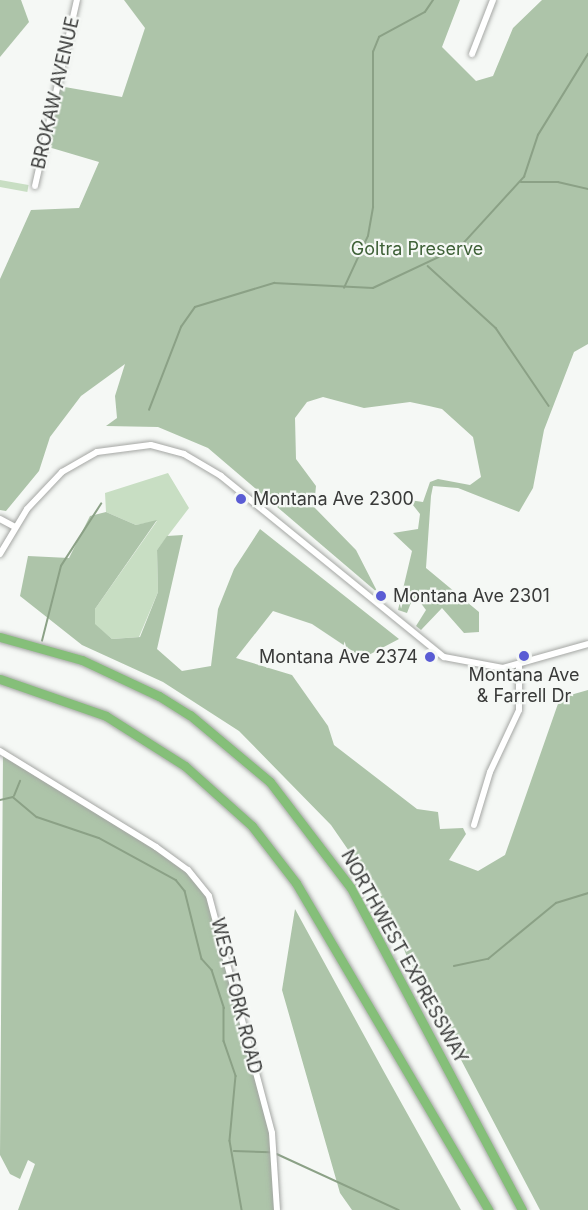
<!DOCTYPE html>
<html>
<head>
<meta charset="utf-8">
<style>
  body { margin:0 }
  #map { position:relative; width:588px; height:1210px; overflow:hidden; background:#f5f8f5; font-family:Inter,sans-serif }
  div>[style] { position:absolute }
  .green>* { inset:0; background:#c8dec3; transform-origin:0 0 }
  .forest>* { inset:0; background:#adc4a9 }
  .stream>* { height:1.5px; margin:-0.75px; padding:0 0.75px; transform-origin:0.75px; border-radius:0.75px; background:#8ba186 }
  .roads { filter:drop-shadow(0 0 2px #a5a7a4) drop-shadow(0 0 2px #a5a7a4) }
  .minor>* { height:6px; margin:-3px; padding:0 3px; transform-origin:3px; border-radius:3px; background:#fff }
  .highway>* { height:9px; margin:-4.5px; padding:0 4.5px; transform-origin:4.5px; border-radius:4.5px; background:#85bf79 }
  .dots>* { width:16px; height:16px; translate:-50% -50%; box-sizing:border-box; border:3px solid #f5f8f5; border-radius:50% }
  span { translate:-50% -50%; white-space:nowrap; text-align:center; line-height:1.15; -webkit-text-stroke:4.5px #f5f8f5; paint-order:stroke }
  .street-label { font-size:18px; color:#393a39 }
  .park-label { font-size:18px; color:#3f6138 }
  .poi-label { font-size:18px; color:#393a39 }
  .left { translate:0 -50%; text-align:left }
  .right { translate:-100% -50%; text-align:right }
</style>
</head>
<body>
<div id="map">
  <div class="green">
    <i style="left:0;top:180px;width:29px;height:7px;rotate:10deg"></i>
    <i style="clip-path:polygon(168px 473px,189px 508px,157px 550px,158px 592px,139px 637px,112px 639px,94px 624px,95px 609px,157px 521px,136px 525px,106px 512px,105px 493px)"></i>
  </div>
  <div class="forest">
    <i style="clip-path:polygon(0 0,21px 0,29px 22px,0 57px)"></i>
    <i style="clip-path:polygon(124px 0,460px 0,442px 47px,476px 81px,493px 76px,513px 28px,542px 0,588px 0,588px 344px,574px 352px,544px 430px,533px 488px,519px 512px,458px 488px,433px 486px,431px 496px,426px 568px,479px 612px,479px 632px,464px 633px,442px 608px,421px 630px,416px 626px,426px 610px,420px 602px,412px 600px,407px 613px,398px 610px,412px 551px,393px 533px,418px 529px,420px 514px,409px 500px,423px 502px,430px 482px,438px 479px,470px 485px,481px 477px,473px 437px,442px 409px,429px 406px,410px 402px,364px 408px,323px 397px,307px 402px,295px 418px,296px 459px,316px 486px,314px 507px,356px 550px,378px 593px,208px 448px,158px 427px,106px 426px,117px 418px,115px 396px,125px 364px,81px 396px,50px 437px,39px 471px,6px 511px,0 510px,0 279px,31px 210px,79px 208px,99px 162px,45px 146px,59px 86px,122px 97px,145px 28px)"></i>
    <i style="clip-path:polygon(106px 512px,136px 525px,157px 520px,95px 609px,95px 624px,112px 639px,140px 637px,158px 592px,157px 550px,167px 536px,183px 535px,157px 649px,182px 671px,211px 666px,218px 609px,234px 569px,260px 529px,399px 639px,363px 658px,312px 624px,273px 611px,236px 658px,292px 675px,328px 726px,334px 745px,417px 809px,438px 812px,440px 829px,463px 828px,466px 834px,449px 860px,478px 871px,505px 855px,560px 698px,588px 690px,588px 1210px,540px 1210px,407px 957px,389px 909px,331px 825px,239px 731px,163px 682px,82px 645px,20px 596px,28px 556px,69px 558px,90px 516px)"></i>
    <i style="clip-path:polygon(3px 753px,188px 870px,213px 903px,273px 1140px,277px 1210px,18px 1210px,35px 1164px,28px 1160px,20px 1179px,10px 1174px,0 1155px)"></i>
    <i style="clip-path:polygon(295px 909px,383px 1070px,461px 1210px,352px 1210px,340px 1193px,282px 990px)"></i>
  </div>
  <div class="stream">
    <i style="left:521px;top:182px;width:37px"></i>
    <i style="left:558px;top:182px;width:31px;rotate:13deg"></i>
    <i style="left:428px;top:266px;width:92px;rotate:42.4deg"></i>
    <i style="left:496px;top:328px;width:94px;rotate:55.8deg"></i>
    <i style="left:344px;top:288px;width:57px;rotate:-65.2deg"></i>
    <i style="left:368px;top:236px;width:29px;rotate:-80deg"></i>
    <i style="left:373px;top:207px;width:155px;rotate:-90deg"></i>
    <i style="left:373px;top:52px;width:16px;rotate:-68deg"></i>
    <i style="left:379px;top:37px;width:52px;rotate:-28.5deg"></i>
    <i style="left:425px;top:12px;width:14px;rotate:-56deg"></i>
    <i style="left:149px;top:410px;width:89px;rotate:-68.9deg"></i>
    <i style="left:181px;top:327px;width:24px;rotate:-55deg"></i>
    <i style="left:195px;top:307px;width:83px;rotate:-16.9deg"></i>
    <i style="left:274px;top:283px;width:99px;rotate:2.9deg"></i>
    <i style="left:373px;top:288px;width:96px;rotate:-25.2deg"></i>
    <i style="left:460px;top:247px;width:95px;rotate:-47.6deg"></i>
    <i style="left:524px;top:177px;width:44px;rotate:-71.6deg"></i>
    <i style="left:538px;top:135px;width:95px;rotate:-58.3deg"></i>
    <i style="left:42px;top:641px;width:77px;rotate:-75.8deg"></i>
    <i style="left:61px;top:566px;width:74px;rotate:-57.2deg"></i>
    <i style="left:14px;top:796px;width:16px;rotate:-68deg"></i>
    <i style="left:0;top:800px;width:13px;rotate:-13deg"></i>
    <i style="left:13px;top:797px;width:31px;rotate:40deg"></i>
    <i style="left:37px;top:817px;width:65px;rotate:18.7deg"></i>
    <i style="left:99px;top:838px;width:88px;rotate:28.6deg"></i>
    <i style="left:176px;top:880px;width:14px;rotate:51deg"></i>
    <i style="left:185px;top:891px;width:70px;rotate:76deg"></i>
    <i style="left:202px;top:959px;width:15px;rotate:48deg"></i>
    <i style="left:212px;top:970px;width:40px;rotate:72deg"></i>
    <i style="left:224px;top:1008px;width:33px;rotate:90deg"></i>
    <i style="left:224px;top:1041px;width:37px;rotate:71deg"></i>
    <i style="left:236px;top:1076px;width:65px;rotate:95.3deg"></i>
    <i style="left:230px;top:1141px;width:70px;rotate:80.1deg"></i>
    <i style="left:454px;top:966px;width:35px;rotate:-12deg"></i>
    <i style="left:488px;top:959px;width:88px;rotate:-39.5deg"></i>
    <i style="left:556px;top:903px;width:34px;rotate:-17deg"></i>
    <i style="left:234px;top:1151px;width:36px;rotate:2deg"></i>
    <i style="left:277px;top:1154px;width:134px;rotate:24.7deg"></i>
  </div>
  <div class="roads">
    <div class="minor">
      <i style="left:472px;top:54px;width:58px;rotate:-68.7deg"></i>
      <i style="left:35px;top:186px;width:191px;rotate:-77.3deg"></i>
      <i style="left:0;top:519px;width:17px;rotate:28deg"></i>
      <i style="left:0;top:554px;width:52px;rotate:-59deg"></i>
      <i style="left:27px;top:509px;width:51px;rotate:-46.6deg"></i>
      <i style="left:62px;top:472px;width:40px;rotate:-29.7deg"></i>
      <i style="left:97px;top:452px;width:54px;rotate:-7.4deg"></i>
      <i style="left:151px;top:445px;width:34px;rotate:15deg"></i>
      <i style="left:184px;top:454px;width:43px;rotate:30.7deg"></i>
      <i style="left:221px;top:476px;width:287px;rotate:39.1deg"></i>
      <i style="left:444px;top:657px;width:60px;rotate:10.6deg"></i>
      <i style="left:503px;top:668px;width:88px;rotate:-15.8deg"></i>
      <i style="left:0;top:751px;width:183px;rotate:31.6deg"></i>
      <i style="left:156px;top:847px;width:39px;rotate:36deg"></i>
      <i style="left:188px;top:870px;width:33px;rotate:51deg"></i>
      <i style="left:209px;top:896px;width:245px;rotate:75.1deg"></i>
      <i style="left:272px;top:1133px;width:77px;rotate:86.3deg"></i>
      <i style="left:474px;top:825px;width:55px;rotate:-73.2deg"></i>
      <i style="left:490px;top:772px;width:68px;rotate:-64.9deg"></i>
      <i style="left:519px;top:710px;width:44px;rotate:-90deg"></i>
    </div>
    <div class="highway">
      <i style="left:0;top:637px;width:85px;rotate:15.7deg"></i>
      <i style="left:82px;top:660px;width:85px;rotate:25.1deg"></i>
      <i style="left:159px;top:696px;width:36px;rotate:32deg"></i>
      <i style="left:190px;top:715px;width:104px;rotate:39.9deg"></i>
      <i style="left:270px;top:782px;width:133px;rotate:52.6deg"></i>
      <i style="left:351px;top:888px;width:365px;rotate:62deg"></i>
      <i style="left:0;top:679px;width:112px;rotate:19.2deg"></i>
      <i style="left:106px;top:716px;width:93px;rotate:32.3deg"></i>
      <i style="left:185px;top:766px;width:90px;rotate:41.8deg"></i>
      <i style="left:252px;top:826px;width:72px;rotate:52.3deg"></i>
      <i style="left:296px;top:883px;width:380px;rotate:59.5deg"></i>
    </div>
  </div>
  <div class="dots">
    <i style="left:241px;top:499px;background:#5a5cd4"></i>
    <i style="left:381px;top:596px;background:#5a5cd4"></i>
    <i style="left:524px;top:656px;background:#5a5cd4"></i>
    <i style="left:430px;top:657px;background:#5a5cd4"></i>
  </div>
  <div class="street-label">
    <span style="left:56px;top:93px;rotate:-77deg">BROKAW AVENUE</span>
    <span style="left:404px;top:957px;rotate:61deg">NORTHWEST EXPRESSWAY</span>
    <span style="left:236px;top:996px;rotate:76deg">WEST FORK ROAD</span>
  </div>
  <div class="park-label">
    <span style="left:417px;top:249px">Goltra Preserve</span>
  </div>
  <div class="poi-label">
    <span class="left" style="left:253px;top:499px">Montana Ave 2300</span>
    <span class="left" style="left:393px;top:596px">Montana Ave 2301</span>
    <span class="right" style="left:418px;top:657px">Montana Ave 2374</span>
    <span style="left:524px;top:686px">Montana Ave<br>&amp; Farrell Dr</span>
  </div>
</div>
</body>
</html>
